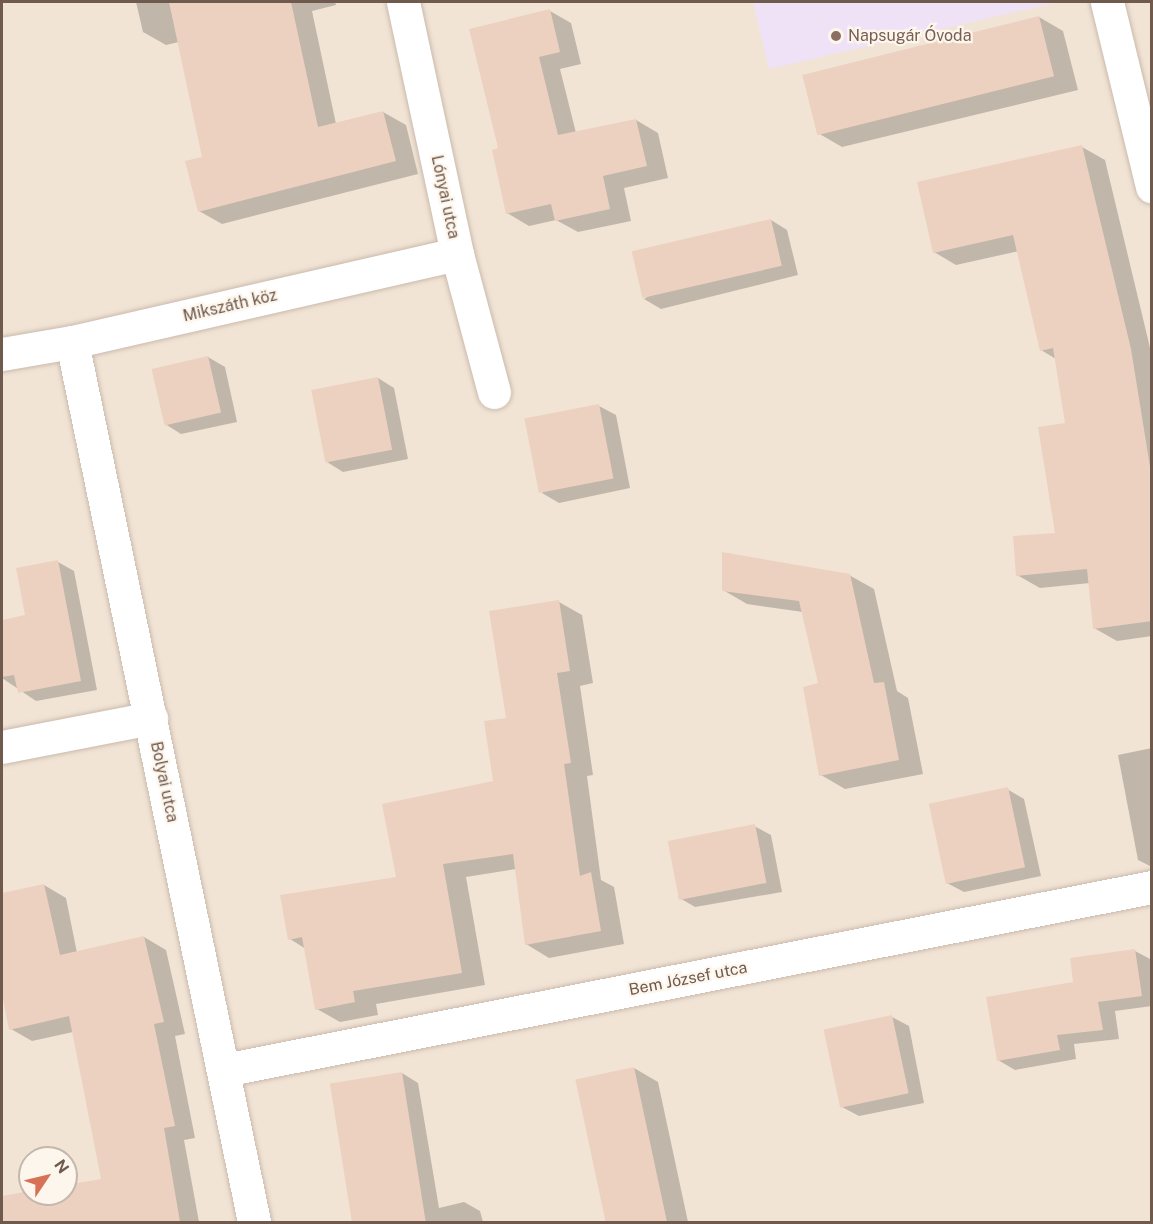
<!DOCTYPE html>
<html>
<head>
<meta charset="utf-8">
<style>
  body { margin:0 }
  #map { position:relative; width:1153px; height:1224px; overflow:hidden; background:#faf2e6; font-family:"Public Sans",sans-serif }
  div>[style] { position:absolute }
  .residential>* { inset:0; background:#f1e4d5 }
  .education>* { inset:0; background:#efe2f6 }
  .shadow>* { inset:0; background:#0003 }
  .building>* { inset:0; background:#edd1c0; transform-origin:0 0 }
  .roads { filter:drop-shadow(0 0 2px #cabaad) drop-shadow(0 0 2px #cabaad) }
  .minor>* { height:33px; margin:-16.5px; padding:0 16.5px; transform-origin:16.5px; border-radius:16.5px; background:#fff }
  .secondary>* { height:33px; margin:-16.5px; padding:0 16.5px; transform-origin:16.5px; border-radius:16.5px; background:#fff }
  .dots>* { width:16px; height:16px; translate:-50% -50%; box-sizing:border-box; border:3px solid #fdf6ec; border-radius:50% }
  span { translate:-50% -50%; white-space:nowrap; text-align:center; line-height:1.15; -webkit-text-stroke:4.5px #fdf6ec; paint-order:stroke }
  .education-label { font-size:16px; color:#785e54 }
  .left { translate:0 -50%; text-align:left }
  .street-label { font-size:16px; color:#70594d }
  .frame { position:absolute; inset:0; border:3px solid #70594d; pointer-events:none }
  .north { position:absolute; left:18px; top:1146px; width:60px; height:60px; box-sizing:border-box; background:#fdf6ec; border:2px solid #c5b7ac; border-radius:50%; rotate:55deg; font-size:16px; font-weight:700; line-height:24px; text-align:center; color:#70594d }
  .north::after { content:''; display:block; margin:auto; width:21px; height:27px; background:#d87257; clip-path:polygon(50% 0,100% 100%,50% 72%,0 100%) }
</style>
</head>
<body>
<div id="map">
  <div class="residential">
    <i style="clip-path:polygon(evenodd,2px 2px,1151px 2px,1151px 1222px,2px 1222px,2px 2px,30px 1158px,66px 1158px,66px 1194px,30px 1194px,30px 1158px)"></i>
  </div>
  <div class="education">
    <i style="clip-path:polygon(753px 2px,1053px 2px,1054px 3px,769px 69px)"></i>
  </div>
  <div class="shadow">
    <i style="clip-path:polygon(136px 2px,335px 2px,336px 5px,312px 11px,336px 124px,383px 112px,406px 125px,418px 174px,222px 224px,199px 211px,204px 158px,179px 42px,166px 45px,143px 32px)"></i>
    <i style="clip-path:polygon(550px 11px,571px 23px,581px 64px,560px 69px,576px 133px,636px 120px,658px 133px,668px 178px,624px 188px,631px 221px,578px 232px,556px 220px,529px 226px,507px 213px,500px 149px)"></i>
    <i style="clip-path:polygon(1039px 17px,1063px 31px,1078px 90px,842px 147px,818px 133px)"></i>
    <i style="clip-path:polygon(1082px 147px,1105px 160px,1152px 356px,1152px 636px,1117px 641px,1094px 628px,1090px 583px,1040px 588px,1017px 575px,1056px 534px,1067px 424px,1056px 359px,1041px 350px,1019px 251px,956px 265px,934px 252px)"></i>
    <i style="clip-path:polygon(771px 220px,787px 230px,798px 275px,661px 309px,644px 299px)"></i>
    <i style="clip-path:polygon(208px 357px,225px 367px,237px 422px,181px 434px,165px 424px)"></i>
    <i style="clip-path:polygon(378px 378px,394px 388px,408px 459px,343px 472px,327px 462px)"></i>
    <i style="clip-path:polygon(599px 406px,616px 415px,630px 488px,559px 503px,542px 493px)"></i>
    <i style="clip-path:polygon(58px 562px,74px 571px,97px 690px,36px 701px,2px 678px,2px 635px,9px 634px,27px 617px)"></i>
    <i style="clip-path:polygon(849px 575px,874px 589px,897px 691px,908px 698px,923px 774px,845px 789px,821px 775px,820px 684px,803px 612px,747px 604px,723px 590px)"></i>
    <i style="clip-path:polygon(559px 602px,582px 615px,593px 683px,580px 686px,593px 775px,587px 776px,601px 880px,614px 887px,624px 944px,549px 958px,526px 944px,516px 869px,466px 877px,485px 985px,376px 1004px,378px 1015px,340px 1022px,317px 1009px,306px 949px,290px 939px,398px 878px,495px 782px,508px 719px)"></i>
    <i style="clip-path:polygon(1152px 748px,1152px 867px,1138px 860px,1118px 755px)"></i>
    <i style="clip-path:polygon(1007px 789px,1024px 799px,1041px 876px,964px 892px,947px 883px)"></i>
    <i style="clip-path:polygon(754px 826px,771px 835px,782px 892px,695px 907px,678px 897px)"></i>
    <i style="clip-path:polygon(44px 885px,66px 898px,77px 953px,144px 937px,166px 950px,185px 1034px,175px 1036px,195px 1138px,184px 1140px,199px 1222px,2px 1222px,2px 1197px,30px 1193px,66px 1194px,66px 1186px,103px 1180px,73px 1032px,32px 1041px,11px 1029px,2px 987px,2px 895px)"></i>
    <i style="clip-path:polygon(1135px 951px,1152px 960px,1152px 1006px,1115px 1011px,1119px 1039px,1074px 1044px,1076px 1059px,1015px 1070px,998px 1060px,1075px 983px)"></i>
    <i style="clip-path:polygon(892px 1017px,909px 1026px,924px 1103px,859px 1116px,842px 1107px)"></i>
    <i style="clip-path:polygon(634px 1068px,658px 1082px,688px 1222px,607px 1222px,577px 1081px)"></i>
    <i style="clip-path:polygon(402px 1073px,418px 1083px,439px 1208px,464px 1202px,480px 1211px,483px 1222px,375px 1222px,369px 1200px)"></i>
  </div>
  <div class="building">
    <i style="clip-path:polygon(169px 2px,291px 2px,318px 127px,383px 111px,396px 161px,198px 212px,185px 161px,202px 157px)"></i>
    <i style="clip-path:polygon(550px 9px,560px 52px,539px 57px,558px 135px,636px 119px,647px 166px,603px 176px,610px 209px,555px 221px,551px 204px,506px 214px,492px 150px,498px 148px,469px 29px)"></i>
    <i style="left:1039px;top:16px;width:62px;height:244px;rotate:76deg"></i>
    <i style="clip-path:polygon(1082px 145px,1131px 349px,1152px 479px,1152px 621px,1093px 629px,1087px 569px,1016px 576px,1013px 536px,1055px 533px,1038px 427px,1065px 423px,1053px 348px,1040px 351px,1013px 235px,933px 253px,917px 182px)"></i>
    <i style="left:771px;top:219px;width:48px;height:143px;rotate:77deg"></i>
    <i style="left:208px;top:356px;width:58px;height:58px;rotate:77deg"></i>
    <i style="left:378px;top:377px;width:74px;height:68px;rotate:79deg"></i>
    <i style="left:599px;top:404px;width:76px;height:76px;rotate:79deg"></i>
    <i style="clip-path:polygon(722px 552px,850px 574px,874px 683px,884px 682px,899px 760px,819px 776px,803px 687px,818px 683px,799px 601px,722px 591px)"></i>
    <i style="clip-path:polygon(58px 560px,81px 681px,18px 693px,14px 675px,2px 677px,2px 620px,25px 615px,16px 568px)"></i>
    <i style="clip-path:polygon(559px 600px,570px 671px,557px 673px,571px 763px,564px 764px,580px 876px,591px 872px,601px 931px,525px 945px,513px 854px,443px 864px,462px 973px,353px 991px,355px 1002px,315px 1010px,302px 937px,288px 940px,280px 895px,396px 877px,382px 804px,493px 781px,484px 721px,506px 718px,489px 611px)"></i>
    <i style="left:1008px;top:787px;width:82px;height:81px;rotate:78deg"></i>
    <i style="left:755px;top:824px;width:60px;height:89px;rotate:79deg"></i>
    <i style="clip-path:polygon(44px 884px,60px 955px,144px 936px,164px 1022px,154px 1024px,175px 1126px,164px 1128px,180px 1222px,2px 1222px,2px 1196px,30px 1191px,66px 1194px,66px 1185px,101px 1179px,69px 1016px,9px 1030px,2px 994px,2px 893px)"></i>
    <i style="clip-path:polygon(1135px 949px,1142px 996px,1098px 1002px,1103px 1030px,1057px 1035px,1060px 1050px,997px 1061px,986px 997px,1073px 982px,1070px 958px)"></i>
    <i style="left:892px;top:1015px;width:80px;height:70px;rotate:78deg"></i>
    <i style="left:634px;top:1067px;width:159px;height:60px;rotate:78deg"></i>
    <i style="left:402px;top:1072px;width:152px;height:73px;rotate:81deg"></i>
  </div>
  <div class="roads">
    <div class="minor">
      <i style="left:403px;top:2px;width:258px;rotate:77.9deg"></i>
      <i style="left:457px;top:254px;width:143px;rotate:75deg"></i>
      <i style="left:72px;top:342px;width:899px;rotate:78.31deg"></i>
      <i style="left:2px;top:354px;width:71px;rotate:-9.7deg"></i>
      <i style="left:72px;top:342px;width:395px;rotate:-12.9deg"></i>
      <i style="left:2px;top:747px;width:152px;rotate:-11deg"></i>
      <i style="left:224px;top:1070px;width:946px;rotate:-11.16deg"></i>
    </div>
    <div class="secondary">
      <i style="left:1107px;top:2px;width:190px;rotate:76.3deg"></i>
    </div>
  </div>
  <div class="dots">
    <i style="left:836px;top:36px;background:#8d6e63"></i>
  </div>
  <div class="education-label">
    <span class="left" style="left:848px;top:36px">Napsugár Óvoda</span>
  </div>
  <div class="street-label">
    <span style="left:445px;top:197px;rotate:78deg">Lónyai utca</span>
    <span style="left:230px;top:306px;rotate:-13deg">Mikszáth köz</span>
    <span style="left:164px;top:782px;rotate:78deg">Bolyai utca</span>
    <span style="left:688px;top:979px;rotate:-11deg">Bem József utca</span>
  </div>
  <div class="frame"></div>
  <div class="north">N</div>
</div>
</body>
</html>
